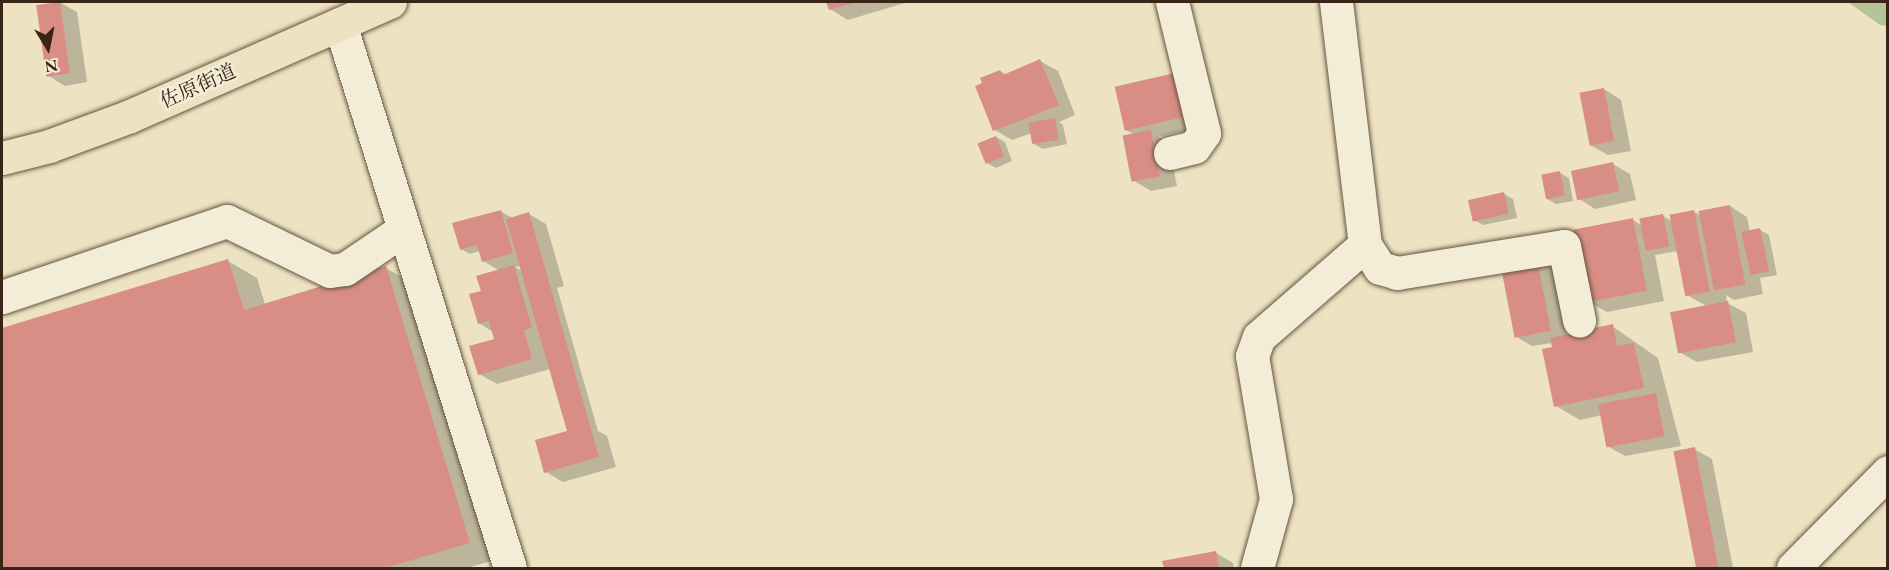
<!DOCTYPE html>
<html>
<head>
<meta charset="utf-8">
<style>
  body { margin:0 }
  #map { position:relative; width:1889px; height:570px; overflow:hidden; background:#ede3c2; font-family:"EB Garamond","Noto Serif JP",serif }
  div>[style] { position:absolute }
  .green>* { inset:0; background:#b5c496 }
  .shadow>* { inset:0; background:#0003 }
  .building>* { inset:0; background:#d98e85; transform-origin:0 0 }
  .roads { filter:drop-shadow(0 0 2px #665442) drop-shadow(0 0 2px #665442) }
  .minor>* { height:33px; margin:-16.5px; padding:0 16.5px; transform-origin:16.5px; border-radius:16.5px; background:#f3edd7 }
  .highway>* { height:33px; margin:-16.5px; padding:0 16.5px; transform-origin:16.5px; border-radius:16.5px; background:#ede3c2 }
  span { translate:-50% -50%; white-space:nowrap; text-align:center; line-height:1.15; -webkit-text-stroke:5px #f3edd7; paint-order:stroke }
  .street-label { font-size:20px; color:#392417 }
  .frame { position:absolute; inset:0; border:3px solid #392417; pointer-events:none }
  .north { position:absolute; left:18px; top:18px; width:60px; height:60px; -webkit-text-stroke:4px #f3edd7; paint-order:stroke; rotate:170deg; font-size:16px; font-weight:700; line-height:24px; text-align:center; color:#392417 }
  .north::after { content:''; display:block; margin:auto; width:21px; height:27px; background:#392417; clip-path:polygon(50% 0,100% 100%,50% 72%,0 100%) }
</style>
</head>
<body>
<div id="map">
  <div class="green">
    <i style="clip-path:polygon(1848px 2px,1887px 2px,1887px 26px,1880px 25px)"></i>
  </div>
  <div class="shadow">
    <i style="clip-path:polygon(59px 2px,77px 12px,87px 82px,65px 86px,47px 75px)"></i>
    <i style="clip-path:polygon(828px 2px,908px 2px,848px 20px,830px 9px)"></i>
    <i style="clip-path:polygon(1040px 61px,1058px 71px,1075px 115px,1059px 122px,1063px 125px,1067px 144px,1043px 149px,1034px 144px,1032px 133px,1012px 140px,995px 130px,1000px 71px,1007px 75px)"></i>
    <i style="clip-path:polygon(1117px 88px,1206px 126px,1158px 137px,1168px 142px,1177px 186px,1151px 191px,1134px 181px,1135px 135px,1126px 130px)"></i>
    <i style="clip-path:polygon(1604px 89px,1621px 100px,1631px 151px,1608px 155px,1590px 145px)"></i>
    <i style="clip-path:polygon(996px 137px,1005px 142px,1012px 161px,996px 168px,987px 163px)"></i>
    <i style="clip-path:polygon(1613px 164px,1630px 174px,1636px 200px,1595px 209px,1578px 198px)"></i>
    <i style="clip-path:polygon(1560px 173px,1569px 178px,1573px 201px,1556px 204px,1547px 199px)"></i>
    <i style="clip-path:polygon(1504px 194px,1513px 199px,1517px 218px,1483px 225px,1474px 220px)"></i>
    <i style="clip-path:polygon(1730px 206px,1747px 217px,1750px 232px,1760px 230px,1769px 235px,1777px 275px,1760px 278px,1763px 294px,1734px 300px,1726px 295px,1727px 303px,1746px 313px,1753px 352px,1697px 362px,1679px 352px,1708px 307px,1687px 295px,1678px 251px,1655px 255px,1664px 301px,1607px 312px,1589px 302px,1633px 220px,1643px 226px,1663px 216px,1672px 221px,1693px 211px,1702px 216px)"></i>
    <i style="clip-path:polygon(evenodd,500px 211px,513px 218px,529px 214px,546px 224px,564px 286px,557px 288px,598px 431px,607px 436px,616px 467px,563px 482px,546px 472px,571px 432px,550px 369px,497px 384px,479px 374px,496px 340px,493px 332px,479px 323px,482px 292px,500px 271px,483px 261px,480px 251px,470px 254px,461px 249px,500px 211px,521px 266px,523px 272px,515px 267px,521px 266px)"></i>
    <i style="clip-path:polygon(1537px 260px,1555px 270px,1567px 336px,1612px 326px,1658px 358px,1681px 446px,1625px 456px,1607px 446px,1602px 415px,1580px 420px,1556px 406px,1552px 343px,1532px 346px,1515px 336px)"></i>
    <i style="clip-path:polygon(228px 261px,257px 278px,265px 304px,386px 268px,415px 285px,498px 559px,467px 568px,2px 568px,2px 330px)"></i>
    <i style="clip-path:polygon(1694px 449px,1712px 459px,1733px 568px,1698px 568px,1675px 452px)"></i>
    <i style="clip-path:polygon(1216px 553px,1233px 563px,1234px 568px,1165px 568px,1164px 563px)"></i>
  </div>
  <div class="building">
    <i style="left:60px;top:2px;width:72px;height:24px;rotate:82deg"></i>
    <i style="clip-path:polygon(826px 2px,857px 2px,829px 10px)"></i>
    <i style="clip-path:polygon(1040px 59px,1059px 105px,993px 131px,975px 86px,982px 83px,980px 78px,1000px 70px,1003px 75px)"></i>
    <i style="left:1179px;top:72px;width:45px;height:66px;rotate:77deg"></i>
    <i style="left:1604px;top:88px;width:54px;height:25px;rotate:79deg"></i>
    <i style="left:1055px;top:118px;width:22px;height:27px;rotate:80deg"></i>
    <i style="left:1151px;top:130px;width:47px;height:29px;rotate:79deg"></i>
    <i style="left:996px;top:136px;width:22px;height:20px;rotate:68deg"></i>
    <i style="left:1613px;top:162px;width:30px;height:43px;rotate:78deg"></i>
    <i style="left:1560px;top:171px;width:25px;height:19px;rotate:79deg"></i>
    <i style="left:1504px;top:192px;width:22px;height:37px;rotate:77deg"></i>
    <i style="left:1730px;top:205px;width:81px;height:32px;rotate:79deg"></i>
    <i style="clip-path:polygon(501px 210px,513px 253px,482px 262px,477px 245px,460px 250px,452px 223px)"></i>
    <i style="left:1694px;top:210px;width:83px;height:25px;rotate:79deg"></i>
    <i style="clip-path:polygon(529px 212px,599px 457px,544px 473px,535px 440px,567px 431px,506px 219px)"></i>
    <i style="left:1663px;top:214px;width:33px;height:24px;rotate:79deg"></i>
    <i style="left:1633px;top:218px;width:74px;height:61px;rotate:79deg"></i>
    <i style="left:1760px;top:228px;width:44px;height:19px;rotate:78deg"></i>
    <i style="clip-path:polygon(228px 259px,244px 310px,386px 266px,470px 543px,385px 568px,2px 568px,2px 328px)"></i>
    <i style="left:1537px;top:259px;width:73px;height:37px;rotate:79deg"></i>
    <i style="clip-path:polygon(514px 265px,532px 328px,524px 330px,532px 359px,478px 375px,469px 346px,494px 339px,489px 321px,478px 324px,469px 294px,481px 291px,476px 276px)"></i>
    <i style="left:1728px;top:301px;width:42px;height:59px;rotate:79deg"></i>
    <i style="clip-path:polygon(1613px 324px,1617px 346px,1634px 343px,1644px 388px,1554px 407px,1542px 349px,1552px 347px,1550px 338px)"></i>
    <i style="left:1656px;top:393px;width:44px;height:59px;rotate:79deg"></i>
    <i style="left:1695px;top:447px;width:123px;height:22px;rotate:79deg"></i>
    <i style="clip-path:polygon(1216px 551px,1219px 568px,1164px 568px,1162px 561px)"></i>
  </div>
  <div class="roads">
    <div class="minor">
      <i style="left:1336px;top:2px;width:245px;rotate:83.2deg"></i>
      <i style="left:1365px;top:245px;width:27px;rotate:57deg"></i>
      <i style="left:1380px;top:268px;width:18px;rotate:16deg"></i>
      <i style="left:1397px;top:273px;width:169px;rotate:-9.2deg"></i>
      <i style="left:1564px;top:246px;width:76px;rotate:78.5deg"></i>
      <i style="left:340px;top:24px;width:570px;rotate:72.65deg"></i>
      <i style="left:1170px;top:153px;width:25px;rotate:-14deg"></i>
      <i style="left:1194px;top:147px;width:17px;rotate:-54deg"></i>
      <i style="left:1204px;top:133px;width:135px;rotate:-103.7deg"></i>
      <i style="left:2px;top:297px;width:237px;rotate:-18.7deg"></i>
      <i style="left:227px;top:221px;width:114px;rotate:25.9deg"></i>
      <i style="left:330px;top:271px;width:15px;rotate:-8deg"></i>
      <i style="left:345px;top:269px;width:71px;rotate:-34.1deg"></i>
      <i style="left:1257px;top:568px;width:72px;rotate:-74.6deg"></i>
      <i style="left:1276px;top:499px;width:145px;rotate:-99.5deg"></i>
      <i style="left:1252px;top:356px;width:20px;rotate:-70deg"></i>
      <i style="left:1259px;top:337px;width:140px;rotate:-41deg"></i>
      <i style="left:1793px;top:568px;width:135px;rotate:-45.3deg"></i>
    </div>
    <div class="highway">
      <i style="left:2px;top:158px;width:49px;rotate:-14.3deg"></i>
      <i style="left:49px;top:146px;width:86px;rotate:-20.3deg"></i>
      <i style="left:130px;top:116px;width:284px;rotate:-23.7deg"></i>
    </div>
  </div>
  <div class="street-label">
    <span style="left:198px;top:86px;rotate:-24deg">佐原街道</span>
  </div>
  <div class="frame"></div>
  <div class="north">N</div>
</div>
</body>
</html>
